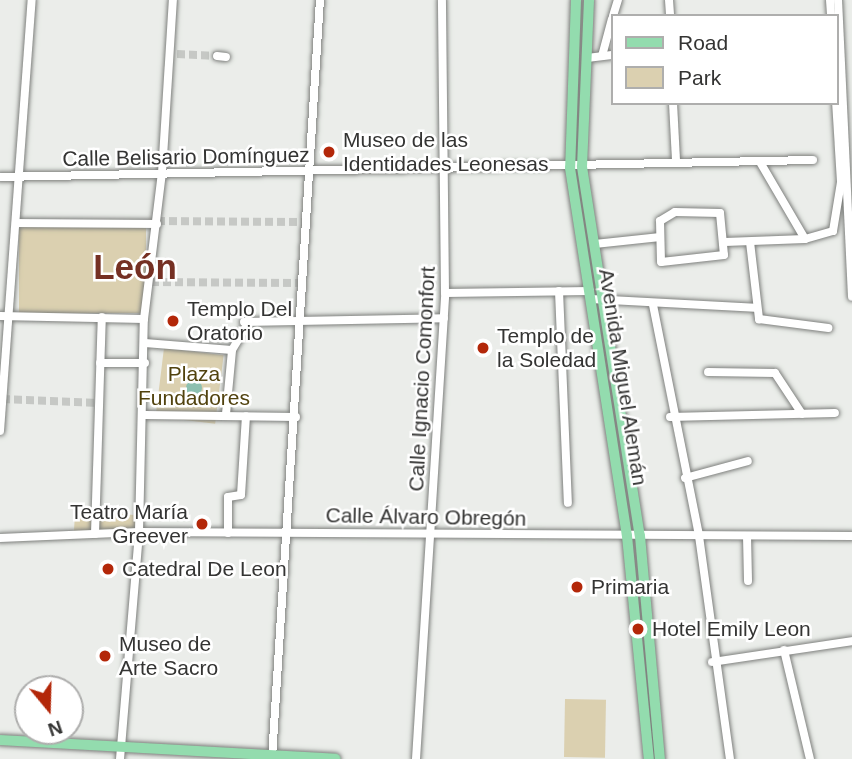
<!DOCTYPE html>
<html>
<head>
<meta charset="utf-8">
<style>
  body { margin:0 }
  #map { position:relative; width:852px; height:759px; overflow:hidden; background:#ebedea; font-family:Arial,sans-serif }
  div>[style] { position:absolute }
  .green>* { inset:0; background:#dbd0b0; transform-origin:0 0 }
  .water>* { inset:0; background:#8dc0b0 }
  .round { border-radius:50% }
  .minor-tunnel>* { height:8px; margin-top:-4px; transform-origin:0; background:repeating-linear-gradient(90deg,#c6c8c5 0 8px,transparent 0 12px) }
  .roads { filter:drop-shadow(0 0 2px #7e807d) drop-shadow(0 0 2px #7e807d) }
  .minor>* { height:8px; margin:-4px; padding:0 4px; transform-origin:4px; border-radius:4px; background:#fff }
  .major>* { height:10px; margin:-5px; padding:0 5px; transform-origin:5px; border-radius:5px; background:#93dcae }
  .dots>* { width:19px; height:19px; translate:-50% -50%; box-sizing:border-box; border:4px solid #fff; border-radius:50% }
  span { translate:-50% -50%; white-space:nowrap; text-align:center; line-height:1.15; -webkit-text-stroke:5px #fff; paint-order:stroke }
  .poi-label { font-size:21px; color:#343433 }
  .left { translate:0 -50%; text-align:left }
  .right { translate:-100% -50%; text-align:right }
  .street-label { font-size:21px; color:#343433 }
  .park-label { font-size:21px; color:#51420e }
  .town-label { font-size:35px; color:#753023; font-weight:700 }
  .legend { position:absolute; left:611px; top:14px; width:228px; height:91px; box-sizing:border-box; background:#fff; border:2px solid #aeaead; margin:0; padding:9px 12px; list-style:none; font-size:21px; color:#343433 }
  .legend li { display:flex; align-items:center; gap:14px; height:35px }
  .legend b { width:35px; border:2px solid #aeaead }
  .north { position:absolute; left:14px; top:675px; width:70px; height:70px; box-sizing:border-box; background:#fff; border:2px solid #aeaead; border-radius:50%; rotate:161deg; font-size:19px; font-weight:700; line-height:28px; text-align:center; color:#343433 }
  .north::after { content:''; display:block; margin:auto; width:24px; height:32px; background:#b32709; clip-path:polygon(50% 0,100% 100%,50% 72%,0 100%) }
</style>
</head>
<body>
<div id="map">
  <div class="green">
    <i style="left:19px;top:227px;width:127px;height:86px"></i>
    <i style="left:164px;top:348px;width:60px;height:69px;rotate:7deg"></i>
    <i style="clip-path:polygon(75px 512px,136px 515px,136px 531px,74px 531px)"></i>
    <i style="left:565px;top:699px;width:41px;height:58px;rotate:1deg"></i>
  </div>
  <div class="water">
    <i class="round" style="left:186px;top:380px;width:16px;height:16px"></i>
  </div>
  <div class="minor-tunnel">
    <i style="left:177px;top:54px;width:40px;rotate:2.9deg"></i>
    <i style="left:157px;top:221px;width:148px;rotate:0.4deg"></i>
    <i style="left:151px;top:282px;width:151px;rotate:0.4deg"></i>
    <i style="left:2px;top:399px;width:97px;rotate:2.4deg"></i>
  </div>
  <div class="roads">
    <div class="minor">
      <i style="left:669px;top:0;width:16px;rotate:86deg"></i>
      <i style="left:830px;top:0;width:16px;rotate:86deg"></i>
      <i style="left:838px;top:0;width:297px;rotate:87.3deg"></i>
      <i style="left:613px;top:16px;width:17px;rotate:-73deg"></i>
      <i style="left:217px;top:56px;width:9px;rotate:6deg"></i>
      <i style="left:602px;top:56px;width:38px;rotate:-75deg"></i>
      <i style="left:587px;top:58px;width:25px;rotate:-7deg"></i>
      <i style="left:673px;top:103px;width:58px;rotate:87deg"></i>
      <i style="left:760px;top:162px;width:89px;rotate:59.7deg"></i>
      <i style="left:0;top:177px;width:813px;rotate:-1.2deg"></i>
      <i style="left:675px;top:212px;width:45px;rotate:1.3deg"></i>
      <i style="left:720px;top:213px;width:42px;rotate:84.6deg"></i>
      <i style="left:724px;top:255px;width:63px;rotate:173.7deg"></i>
      <i style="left:661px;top:262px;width:41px;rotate:-91.4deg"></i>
      <i style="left:660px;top:221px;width:17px;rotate:-31deg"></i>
      <i style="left:16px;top:223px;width:141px;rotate:0.4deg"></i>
      <i style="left:725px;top:242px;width:80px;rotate:-2.1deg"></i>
      <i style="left:805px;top:239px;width:29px;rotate:-16deg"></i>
      <i style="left:833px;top:231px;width:50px;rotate:-80.7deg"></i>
      <i style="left:841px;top:182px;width:82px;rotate:-93.5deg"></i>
      <i style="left:750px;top:242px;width:78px;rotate:83.3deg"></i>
      <i style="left:759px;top:319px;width:70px;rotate:7.4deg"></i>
      <i style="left:594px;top:244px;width:65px;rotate:-6.1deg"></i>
      <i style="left:559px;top:291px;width:212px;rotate:87.6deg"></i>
      <i style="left:445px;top:293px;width:145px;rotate:-0.8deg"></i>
      <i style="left:591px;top:299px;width:164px;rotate:3.1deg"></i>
      <i style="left:653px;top:305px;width:236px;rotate:78.7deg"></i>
      <i style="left:699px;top:536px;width:225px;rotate:82.1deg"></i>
      <i style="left:0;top:316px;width:144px;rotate:1.2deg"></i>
      <i style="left:244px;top:322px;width:200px;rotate:-1.1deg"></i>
      <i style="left:145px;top:343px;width:87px;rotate:4.6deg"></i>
      <i style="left:100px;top:363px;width:45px"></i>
      <i style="left:708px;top:372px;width:67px;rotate:0.9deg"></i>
      <i style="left:775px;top:373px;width:49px;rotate:56.6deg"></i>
      <i style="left:226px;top:414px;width:64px;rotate:-84.6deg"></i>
      <i style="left:232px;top:350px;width:33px;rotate:-59deg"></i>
      <i style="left:145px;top:415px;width:151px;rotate:0.8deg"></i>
      <i style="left:670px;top:417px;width:165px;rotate:-1.4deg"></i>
      <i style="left:0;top:431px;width:432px;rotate:-85.8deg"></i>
      <i style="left:685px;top:478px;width:65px;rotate:-15.1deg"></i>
      <i style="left:228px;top:533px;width:36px;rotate:-90deg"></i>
      <i style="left:228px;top:497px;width:13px;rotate:-9deg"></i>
      <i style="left:241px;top:495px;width:79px;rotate:-86.4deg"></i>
      <i style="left:95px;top:534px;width:217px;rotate:-88.2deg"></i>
      <i style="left:747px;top:536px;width:45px;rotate:88.7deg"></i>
      <i style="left:0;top:538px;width:139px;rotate:-2.5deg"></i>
      <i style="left:139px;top:532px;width:713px;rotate:0.32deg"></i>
      <i style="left:784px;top:650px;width:112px;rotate:76.6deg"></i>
      <i style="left:712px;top:662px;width:142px;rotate:-8.5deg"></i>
      <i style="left:272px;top:758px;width:760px;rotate:-86.38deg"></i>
      <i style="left:120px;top:759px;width:228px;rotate:-85.2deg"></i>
      <i style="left:139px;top:532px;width:213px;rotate:-88.7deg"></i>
      <i style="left:144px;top:319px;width:147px;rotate:-83deg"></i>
      <i style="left:162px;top:173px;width:173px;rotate:-86.4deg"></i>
      <i style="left:416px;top:759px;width:467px;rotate:-86.4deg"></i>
      <i style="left:445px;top:293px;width:293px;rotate:-90.6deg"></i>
    </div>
    <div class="major">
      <i style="left:576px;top:0;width:168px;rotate:92deg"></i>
      <i style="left:570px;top:168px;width:372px;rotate:81.2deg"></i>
      <i style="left:627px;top:536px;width:224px;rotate:84.4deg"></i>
      <i style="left:589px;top:0;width:167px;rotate:92.4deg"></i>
      <i style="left:582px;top:167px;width:374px;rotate:81.1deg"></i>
      <i style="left:640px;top:536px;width:224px;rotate:84.9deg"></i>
      <i style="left:0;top:740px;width:336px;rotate:3.2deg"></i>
    </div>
  </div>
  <div class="dots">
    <i style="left:329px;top:152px;background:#b32709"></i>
    <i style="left:173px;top:321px;background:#b32709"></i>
    <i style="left:483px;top:348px;background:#b32709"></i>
    <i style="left:202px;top:524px;background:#b32709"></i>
    <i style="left:108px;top:569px;background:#b32709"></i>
    <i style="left:577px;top:587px;background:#b32709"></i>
    <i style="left:638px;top:629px;background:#b32709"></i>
    <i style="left:105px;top:656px;background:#b32709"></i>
  </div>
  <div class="poi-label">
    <span class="left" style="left:343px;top:152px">Museo de las<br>Identidades Leonesas</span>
    <span class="left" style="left:187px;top:321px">Templo Del<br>Oratorio</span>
    <span class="left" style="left:497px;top:348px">Templo de<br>la Soledad</span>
    <span class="right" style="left:188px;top:524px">Teatro María<br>Greever</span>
    <span class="left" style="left:122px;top:569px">Catedral De Leon</span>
    <span class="left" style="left:591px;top:587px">Primaria</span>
    <span class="left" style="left:652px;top:629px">Hotel Emily Leon</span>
    <span class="left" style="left:119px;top:656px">Museo de<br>Arte Sacro</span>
  </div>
  <div class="street-label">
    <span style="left:186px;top:157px;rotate:-1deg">Calle Belisario Domínguez</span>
    <span style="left:623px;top:377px;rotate:81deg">Avenida Miguel Alemán</span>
    <span style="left:422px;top:379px;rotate:-87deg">Calle Ignacio Comonfort</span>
    <span style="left:426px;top:517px;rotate:1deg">Calle Álvaro Obregón</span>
  </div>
  <div class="park-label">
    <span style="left:194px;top:386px">Plaza<br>Fundadores</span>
  </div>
  <div class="town-label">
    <span style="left:135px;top:267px">León</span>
  </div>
  <ul class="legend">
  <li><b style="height:9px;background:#93dcae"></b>Road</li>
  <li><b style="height:19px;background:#dbd0b0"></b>Park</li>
  </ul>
  <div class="north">N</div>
</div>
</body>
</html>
